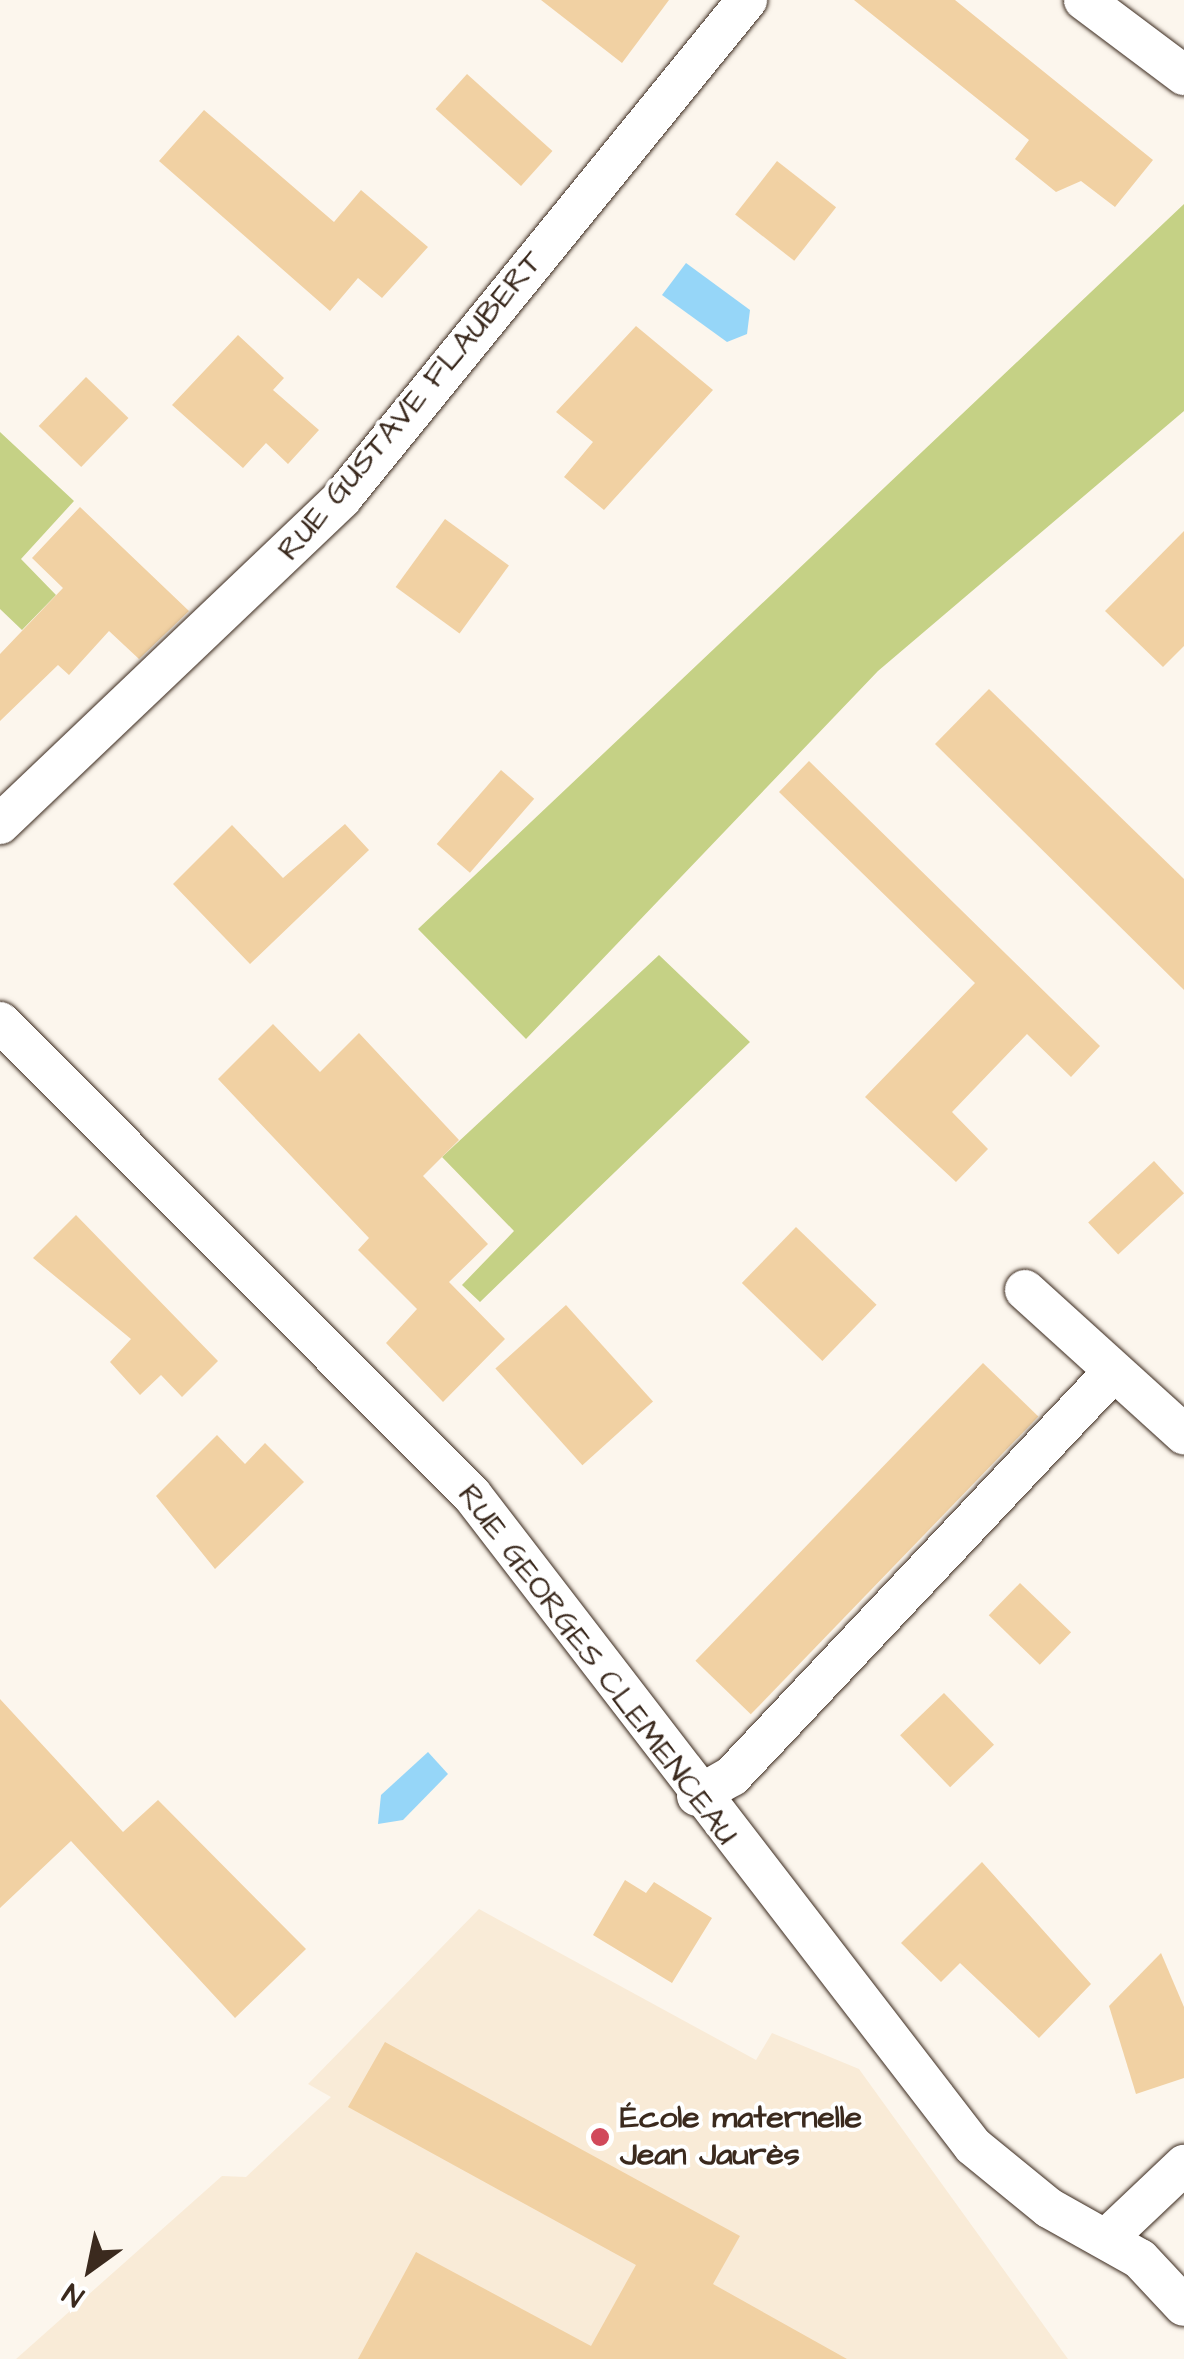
<!DOCTYPE html>
<html>
<head>
<meta charset="utf-8">
<style>
  body { margin:0 }
  #map { position:relative; width:1184px; height:2359px; overflow:hidden; background:#fcf6ed; font-family:"Architects Daughter",sans-serif }
  div>[style] { position:absolute }
  .built>* { inset:0; background:#f9ebd7 }
  .green>* { inset:0; background:#c5d185 }
  .water>* { inset:0; background:#96d6f8 }
  .building>* { inset:0; background:#f1d1a3; transform-origin:0 0 }
  .roads { filter:drop-shadow(0 0 2px #3b2a1e) drop-shadow(0 0 2px #3b2a1e) }
  .minor>* { height:40px; margin:-20px; padding:0 20px; transform-origin:20px; border-radius:20px; background:#fff }
  .dots>* { width:28px; height:28px; translate:-50% -50%; box-sizing:border-box; border:5px solid #fff; border-radius:50% }
  span { translate:-50% -50%; white-space:nowrap; text-align:center; line-height:1.15; -webkit-text-stroke:8px #fff; paint-order:stroke }
  .street-label { font-size:32px; color:#3b2a1e }
  .poi-label { font-size:32px; color:#3b2a1e; font-weight:700 }
  .left { translate:0 -50%; text-align:left }
  .north { position:absolute; left:40px; top:2219px; width:100px; height:100px; -webkit-text-stroke:8px #fff; paint-order:stroke; rotate:213deg; font-size:28px; font-weight:700; line-height:40px; text-align:center; color:#3b2a1e }
  .north::after { content:''; display:block; margin:auto; width:35px; height:45px; background:#3b2a1e; clip-path:polygon(50% 0,100% 100%,50% 72%,0 100%) }
</style>
</head>
<body>
<div id="map">
  <div class="built">
    <i style="clip-path:polygon(479px 1909px,756px 2060px,772px 2033px,859px 2069px,1068px 2359px,16px 2359px,222px 2176px,246px 2177px,331px 2097px,308px 2084px)"></i>
  </div>
  <div class="green">
    <i style="clip-path:polygon(1184px 204px,1184px 411px,878px 671px,526px 1039px,418px 929px)"></i>
    <i style="clip-path:polygon(0 432px,74px 501px,21px 559px,56px 595px,22px 630px,0 609px)"></i>
    <i style="clip-path:polygon(659px 955px,750px 1042px,480px 1302px,462px 1285px,514px 1231px,442px 1157px)"></i>
  </div>
  <div class="water">
    <i style="clip-path:polygon(686px 263px,750px 310px,747px 334px,727px 342px,662px 295px)"></i>
    <i style="clip-path:polygon(428px 1752px,448px 1774px,403px 1820px,378px 1824px,381px 1795px)"></i>
  </div>
  <div class="building">
    <i style="clip-path:polygon(541px 0,669px 0,622px 63px)"></i>
    <i style="clip-path:polygon(854px 0,955px 0,1153px 160px,1115px 207px,1081px 181px,1056px 192px,1015px 159px,1029px 140px)"></i>
    <i style="left:467px;top:74px;width:115px;height:47px;rotate:42deg"></i>
    <i style="clip-path:polygon(204px 110px,334px 222px,361px 190px,428px 247px,382px 298px,358px 278px,330px 311px,159px 161px)"></i>
    <i style="left:777px;top:161px;width:75px;height:68px;rotate:38deg"></i>
    <i style="clip-path:polygon(636px 326px,713px 390px,604px 510px,564px 477px,593px 442px,556px 412px)"></i>
    <i style="clip-path:polygon(238px 335px,284px 378px,273px 390px,319px 430px,288px 464px,266px 443px,243px 468px,172px 405px)"></i>
    <i style="left:86px;top:377px;width:59px;height:68px;rotate:44deg"></i>
    <i style="clip-path:polygon(80px 507px,189px 611px,139px 659px,109px 631px,69px 675px,58px 665px,0 721px,0 654px,63px 588px,32px 558px)"></i>
    <i style="left:445px;top:519px;width:79px;height:84px;rotate:36deg"></i>
    <i style="clip-path:polygon(1184px 531px,1184px 646px,1163px 667px,1105px 611px)"></i>
    <i style="clip-path:polygon(989px 689px,1184px 879px,1184px 990px,935px 744px)"></i>
    <i style="clip-path:polygon(809px 761px,1100px 1046px,1071px 1077px,1027px 1034px,952px 1112px,988px 1149px,956px 1182px,865px 1097px,975px 983px,779px 792px)"></i>
    <i style="left:501px;top:770px;width:44px;height:98px;rotate:41deg"></i>
    <i style="clip-path:polygon(345px 824px,369px 850px,250px 964px,173px 884px,232px 825px,283px 878px)"></i>
    <i style="clip-path:polygon(273px 1024px,320px 1072px,359px 1033px,459px 1140px,423px 1176px,488px 1244px,449px 1282px,505px 1339px,443px 1402px,386px 1343px,417px 1309px,358px 1250px,369px 1238px,218px 1079px)"></i>
    <i style="left:1154px;top:1161px;width:44px;height:90px;rotate:47deg"></i>
    <i style="clip-path:polygon(76px 1215px,218px 1361px,182px 1397px,161px 1375px,140px 1395px,110px 1362px,131px 1339px,33px 1258px)"></i>
    <i style="left:796px;top:1227px;width:112px;height:78px;rotate:44deg"></i>
    <i style="left:566px;top:1305px;width:130px;height:95px;rotate:48deg"></i>
    <i style="left:983px;top:1363px;width:77px;height:414px;rotate:44deg"></i>
    <i style="clip-path:polygon(217px 1435px,245px 1464px,265px 1443px,304px 1482px,215px 1569px,156px 1496px)"></i>
    <i style="left:1020px;top:1583px;width:71px;height:45px;rotate:44deg"></i>
    <i style="left:944px;top:1693px;width:72px;height:61px;rotate:46deg"></i>
    <i style="clip-path:polygon(0 1699px,123px 1832px,158px 1800px,306px 1949px,235px 2018px,71px 1841px,0 1908px)"></i>
    <i style="clip-path:polygon(982px 1862px,1091px 1984px,1039px 2038px,960px 1963px,941px 1982px,901px 1943px)"></i>
    <i style="clip-path:polygon(625px 1880px,646px 1893px,654px 1882px,712px 1918px,672px 1983px,593px 1935px)"></i>
    <i style="clip-path:polygon(1161px 1953px,1184px 2007px,1184px 2078px,1136px 2094px,1109px 2006px)"></i>
    <i style="clip-path:polygon(385px 2042px,740px 2236px,713px 2284px,847px 2359px,358px 2359px,416px 2252px,591px 2346px,636px 2265px,348px 2107px)"></i>
  </div>
  <div class="roads">
    <div class="minor">
      <i style="left:1084px;top:0;width:125px;rotate:36.9deg"></i>
      <i style="left:0;top:824px;width:472px;rotate:-43.6deg"></i>
      <i style="left:342px;top:498px;width:642px;rotate:-50.88deg"></i>
      <i style="left:0;top:1022px;width:668px;rotate:45.06deg"></i>
      <i style="left:472px;top:1495px;width:821px;rotate:52.42deg"></i>
      <i style="left:973px;top:2146px;width:98px;rotate:39.2deg"></i>
      <i style="left:1049px;top:2208px;width:104px;rotate:29.3deg"></i>
      <i style="left:1140px;top:2259px;width:64px;rotate:46.9deg"></i>
      <i style="left:1025px;top:1290px;width:215px;rotate:42.2deg"></i>
      <i style="left:697px;top:1796px;width:40px;rotate:-29.7deg"></i>
      <i style="left:732px;top:1776px;width:555px;rotate:-46.68deg"></i>
      <i style="left:1106px;top:2239px;width:108px;rotate:-43.5deg"></i>
    </div>
  </div>
  <div class="dots">
    <i style="left:600px;top:2137px;background:#d1495b"></i>
  </div>
  <div class="street-label">
    <span style="left:411px;top:406px;rotate:-50deg">RUE GUSTAVE FLAUBERT</span>
    <span style="left:597px;top:1665px;rotate:53deg">RUE GEORGES CLEMENCEAU</span>
  </div>
  <div class="poi-label">
    <span class="left" style="left:620px;top:2137px">École maternelle<br>Jean Jaurès</span>
  </div>
  <div class="north">N</div>
</div>
</body>
</html>
